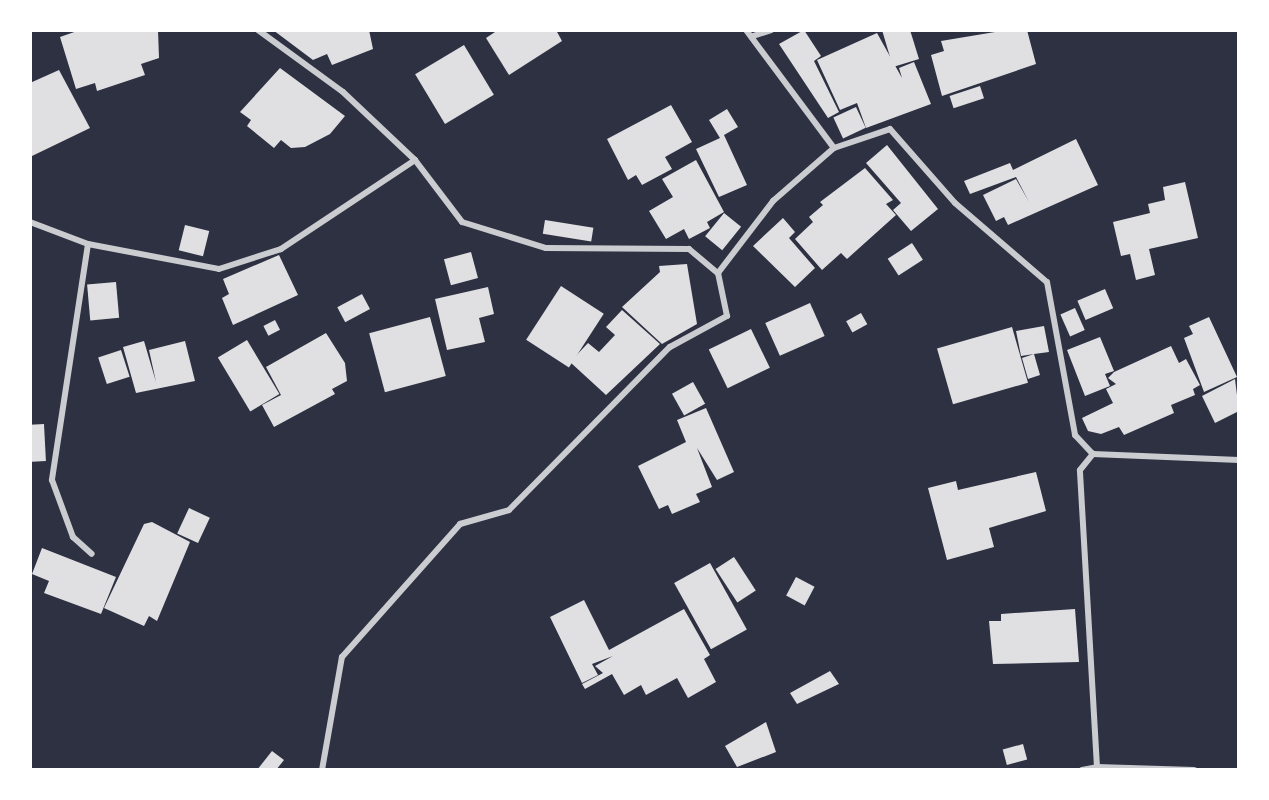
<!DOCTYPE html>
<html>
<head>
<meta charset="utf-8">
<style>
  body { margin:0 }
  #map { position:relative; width:1269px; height:800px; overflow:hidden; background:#2d3142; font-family:Merriweather,serif }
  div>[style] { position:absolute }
  .building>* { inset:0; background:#e0e0e3; transform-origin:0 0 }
  .minor>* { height:6px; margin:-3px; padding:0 3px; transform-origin:3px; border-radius:3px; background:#caccd0 }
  span { translate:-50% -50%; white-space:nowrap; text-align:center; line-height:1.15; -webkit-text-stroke:6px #fff; paint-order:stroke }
  .frame { position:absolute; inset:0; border:32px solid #fff; pointer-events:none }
</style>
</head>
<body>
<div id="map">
  <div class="building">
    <i style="clip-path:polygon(80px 30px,158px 30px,159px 58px,141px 64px,145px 75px,97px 91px,95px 83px,76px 89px,60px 37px)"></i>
    <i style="clip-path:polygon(273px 30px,369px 30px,373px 49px,332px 65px,327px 54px,313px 60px)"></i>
    <i style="clip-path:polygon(498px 30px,556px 30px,562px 41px,509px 75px,486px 38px)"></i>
    <i style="clip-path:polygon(804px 30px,821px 56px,814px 61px,839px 112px,828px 118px,779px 44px)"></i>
    <i style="clip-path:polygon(882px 30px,910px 30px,919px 59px,893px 67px)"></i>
    <i style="clip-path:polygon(1007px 30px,1027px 30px,1036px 64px,942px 96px,931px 55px,944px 51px,941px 41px)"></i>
    <i style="clip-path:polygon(877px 33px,902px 78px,899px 68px,914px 62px,931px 104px,866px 128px,857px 103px,840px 110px,817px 60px)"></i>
    <i style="left:464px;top:45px;width:58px;height:57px;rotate:59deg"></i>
    <i style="clip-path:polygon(280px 68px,345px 116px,330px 134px,305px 147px,291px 148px,281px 140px,274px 148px,247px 126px,251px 120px,240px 112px)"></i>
    <i style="clip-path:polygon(59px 70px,90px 128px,32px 156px,30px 83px)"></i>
    <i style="left:980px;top:86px;width:13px;height:32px;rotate:72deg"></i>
    <i style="clip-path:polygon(671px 105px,692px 142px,665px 157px,672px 169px,642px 185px,636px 175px,628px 180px,607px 139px)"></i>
    <i style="left:856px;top:107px;width:23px;height:25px;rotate:65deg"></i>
    <i style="clip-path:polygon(727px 109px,738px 127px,724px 135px,747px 185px,719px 197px,696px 149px,720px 138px,709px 120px)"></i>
    <i style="clip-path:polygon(1076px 139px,1098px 185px,1008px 225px,1004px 217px,996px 221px,983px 195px,1016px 179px,1029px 202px,1016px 177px,970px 194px,964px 181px,1010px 163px,1013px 170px)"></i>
    <i style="clip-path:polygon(887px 145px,938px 209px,911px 231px,893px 210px,901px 203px,866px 163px)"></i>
    <i style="clip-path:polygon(696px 160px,724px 212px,707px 222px,710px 228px,689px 239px,684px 229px,666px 239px,649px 211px,673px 197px,662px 179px)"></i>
    <i style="clip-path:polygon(865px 168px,893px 200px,886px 204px,896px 215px,847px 259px,841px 253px,822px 270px,795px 239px,813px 222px,809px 217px,823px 205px,820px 202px)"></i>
    <i style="clip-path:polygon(1185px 182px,1198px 238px,1149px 249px,1155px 275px,1136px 280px,1130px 254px,1121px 256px,1113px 222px,1150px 213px,1148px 204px,1165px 200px,1163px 187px)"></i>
    <i style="left:724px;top:213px;width:22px;height:30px;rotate:39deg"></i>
    <i style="clip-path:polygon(783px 218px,795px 232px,789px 238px,815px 268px,795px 287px,753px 246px)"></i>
    <i style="left:545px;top:220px;width:49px;height:14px;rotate:9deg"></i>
    <i style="left:185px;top:225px;width:25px;height:26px;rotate:14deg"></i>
    <i style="left:912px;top:243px;width:20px;height:29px;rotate:57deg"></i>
    <i style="left:471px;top:252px;width:27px;height:28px;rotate:75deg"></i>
    <i style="clip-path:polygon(279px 255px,298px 295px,233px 325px,222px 298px,229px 294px,223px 279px)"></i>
    <i style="clip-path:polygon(687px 264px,697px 324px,662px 344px,622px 307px,660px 272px,659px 266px)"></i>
    <i style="left:116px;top:282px;width:36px;height:29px;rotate:85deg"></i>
    <i style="left:561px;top:286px;width:51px;height:64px;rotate:33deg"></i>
    <i style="clip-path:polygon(488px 287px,494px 314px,479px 318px,485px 342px,447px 350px,435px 299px)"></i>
    <i style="left:1105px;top:289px;width:21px;height:30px;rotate:67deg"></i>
    <i style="left:362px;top:294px;width:17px;height:28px;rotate:62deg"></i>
    <i style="left:810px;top:303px;width:36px;height:49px;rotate:66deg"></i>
    <i style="left:1075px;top:308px;width:24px;height:16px;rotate:66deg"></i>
    <i style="clip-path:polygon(622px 310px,660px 344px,606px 395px,570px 362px,588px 343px,599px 352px,615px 335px,606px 327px)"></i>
    <i style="left:861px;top:313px;width:13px;height:17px;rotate:61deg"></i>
    <i style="left:430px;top:317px;width:61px;height:63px;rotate:75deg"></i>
    <i style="clip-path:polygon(1209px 317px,1237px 377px,1204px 392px,1184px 338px,1193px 334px,1189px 326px)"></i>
    <i style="left:275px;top:320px;width:11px;height:13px;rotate:63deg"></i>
    <i style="clip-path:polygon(1044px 326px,1049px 352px,1034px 354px,1040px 375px,1028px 379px,1022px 358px,1034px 354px,1021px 356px,1016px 331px)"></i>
    <i style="left:1012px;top:327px;width:58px;height:78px;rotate:74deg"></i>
    <i style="left:751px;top:329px;width:43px;height:47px;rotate:64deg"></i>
    <i style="clip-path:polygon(326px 333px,345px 363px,347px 381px,332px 389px,335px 394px,274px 427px,262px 405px,281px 395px,266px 367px)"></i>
    <i style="clip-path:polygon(1100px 337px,1114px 371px,1105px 374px,1110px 386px,1085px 396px,1067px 350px)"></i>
    <i style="left:247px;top:340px;width:63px;height:34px;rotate:59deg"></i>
    <i style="clip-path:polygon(144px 341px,156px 382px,149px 350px,185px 341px,195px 381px,136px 393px,123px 347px)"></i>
    <i style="clip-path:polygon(1171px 346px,1179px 363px,1186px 359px,1200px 385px,1193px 389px,1195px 395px,1171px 405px,1174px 413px,1124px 435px,1119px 427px,1101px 434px,1088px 431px,1082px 418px,1113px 403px,1106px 389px,1116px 384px,1108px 378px,1114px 372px)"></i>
    <i style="left:121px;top:350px;width:28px;height:24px;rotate:72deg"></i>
    <i style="clip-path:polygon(1235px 379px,1239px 411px,1215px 423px,1202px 396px)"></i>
    <i style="left:693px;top:382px;width:25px;height:24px;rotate:61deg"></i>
    <i style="clip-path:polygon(706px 408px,734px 472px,717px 480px,697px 448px,712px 487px,696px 494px,700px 502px,672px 514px,668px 505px,659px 509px,638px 466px,686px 442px,677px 420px)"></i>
    <i style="left:44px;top:424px;width:37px;height:14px;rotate:87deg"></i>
    <i style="clip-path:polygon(1036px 472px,1046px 511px,989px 528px,994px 547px,947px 560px,928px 488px,956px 481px,958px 490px)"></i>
    <i style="left:189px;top:508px;width:23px;height:28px;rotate:25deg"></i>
    <i style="clip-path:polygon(152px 522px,190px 542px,157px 621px,149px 616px,144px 626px,104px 608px,144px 524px)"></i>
    <i style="clip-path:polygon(42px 548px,116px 577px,101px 614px,44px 593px,49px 581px,32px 574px)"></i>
    <i style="left:734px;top:557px;width:40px;height:22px;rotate:57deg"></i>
    <i style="left:710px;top:563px;width:76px;height:41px;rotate:61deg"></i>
    <i style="left:796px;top:577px;width:21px;height:21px;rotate:28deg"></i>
    <i style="clip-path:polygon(584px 600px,609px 650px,684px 609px,710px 655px,704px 659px,716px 682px,688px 698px,677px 678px,646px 695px,641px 685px,624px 695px,612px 674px,585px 689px,582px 684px,603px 673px,595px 666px,613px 656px,592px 664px,598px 675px,582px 683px,550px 617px)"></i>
    <i style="clip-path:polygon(1075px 609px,1079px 662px,993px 664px,989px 621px,1001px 621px,1001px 614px)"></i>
    <i style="clip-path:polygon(830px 671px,839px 684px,797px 704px,790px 693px)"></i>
    <i style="clip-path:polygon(766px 722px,776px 752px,737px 767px,725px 746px)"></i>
    <i style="left:1023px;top:744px;width:16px;height:21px;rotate:75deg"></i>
    <i style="clip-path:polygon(272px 751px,284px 760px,276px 770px,257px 770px)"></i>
  </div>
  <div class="minor">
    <i style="left:258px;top:30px;width:105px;rotate:36.1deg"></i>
    <i style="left:343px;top:92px;width:99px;rotate:43.4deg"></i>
    <i style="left:415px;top:160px;width:78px;rotate:52.8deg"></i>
    <i style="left:462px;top:222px;width:88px;rotate:17.2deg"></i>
    <i style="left:546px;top:248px;width:143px;rotate:0.4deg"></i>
    <i style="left:689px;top:249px;width:38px;rotate:40deg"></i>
    <i style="left:746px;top:30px;width:147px;rotate:53.3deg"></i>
    <i style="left:834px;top:148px;width:59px;rotate:-18.7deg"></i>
    <i style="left:890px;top:129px;width:98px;rotate:48.7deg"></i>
    <i style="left:955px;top:203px;width:121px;rotate:40.7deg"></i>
    <i style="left:1047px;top:282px;width:156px;rotate:79.6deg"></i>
    <i style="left:1075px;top:435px;width:26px;rotate:47deg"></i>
    <i style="left:753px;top:36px;width:19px;rotate:-18deg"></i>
    <i style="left:30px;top:222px;width:62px;rotate:20.8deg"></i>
    <i style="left:88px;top:244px;width:133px;rotate:10.8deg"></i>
    <i style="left:219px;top:269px;width:65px;rotate:-17.9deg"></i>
    <i style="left:281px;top:249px;width:161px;rotate:-33.6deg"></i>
    <i style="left:88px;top:244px;width:239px;rotate:98.7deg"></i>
    <i style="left:52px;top:480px;width:61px;rotate:69.8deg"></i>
    <i style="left:73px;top:537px;width:25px;rotate:42deg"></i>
    <i style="left:1097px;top:767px;width:97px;rotate:1.8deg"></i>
    <i style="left:322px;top:770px;width:115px;rotate:-80deg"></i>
    <i style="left:342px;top:657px;width:178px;rotate:-48.4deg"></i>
    <i style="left:460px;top:524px;width:51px;rotate:-15.9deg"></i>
    <i style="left:509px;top:510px;width:229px;rotate:-45.4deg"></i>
    <i style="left:670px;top:347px;width:65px;rotate:-28.5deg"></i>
    <i style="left:727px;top:316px;width:44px;rotate:-101.8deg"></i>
    <i style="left:718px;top:273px;width:91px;rotate:-52.6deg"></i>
    <i style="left:773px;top:201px;width:81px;rotate:-41deg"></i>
    <i style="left:1082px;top:770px;width:15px;rotate:-11deg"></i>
    <i style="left:1097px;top:767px;width:297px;rotate:-93.3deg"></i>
    <i style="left:1080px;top:470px;width:21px;rotate:-51deg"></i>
    <i style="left:1093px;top:454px;width:146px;rotate:2.4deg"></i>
  </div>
  <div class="frame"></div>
</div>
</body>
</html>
